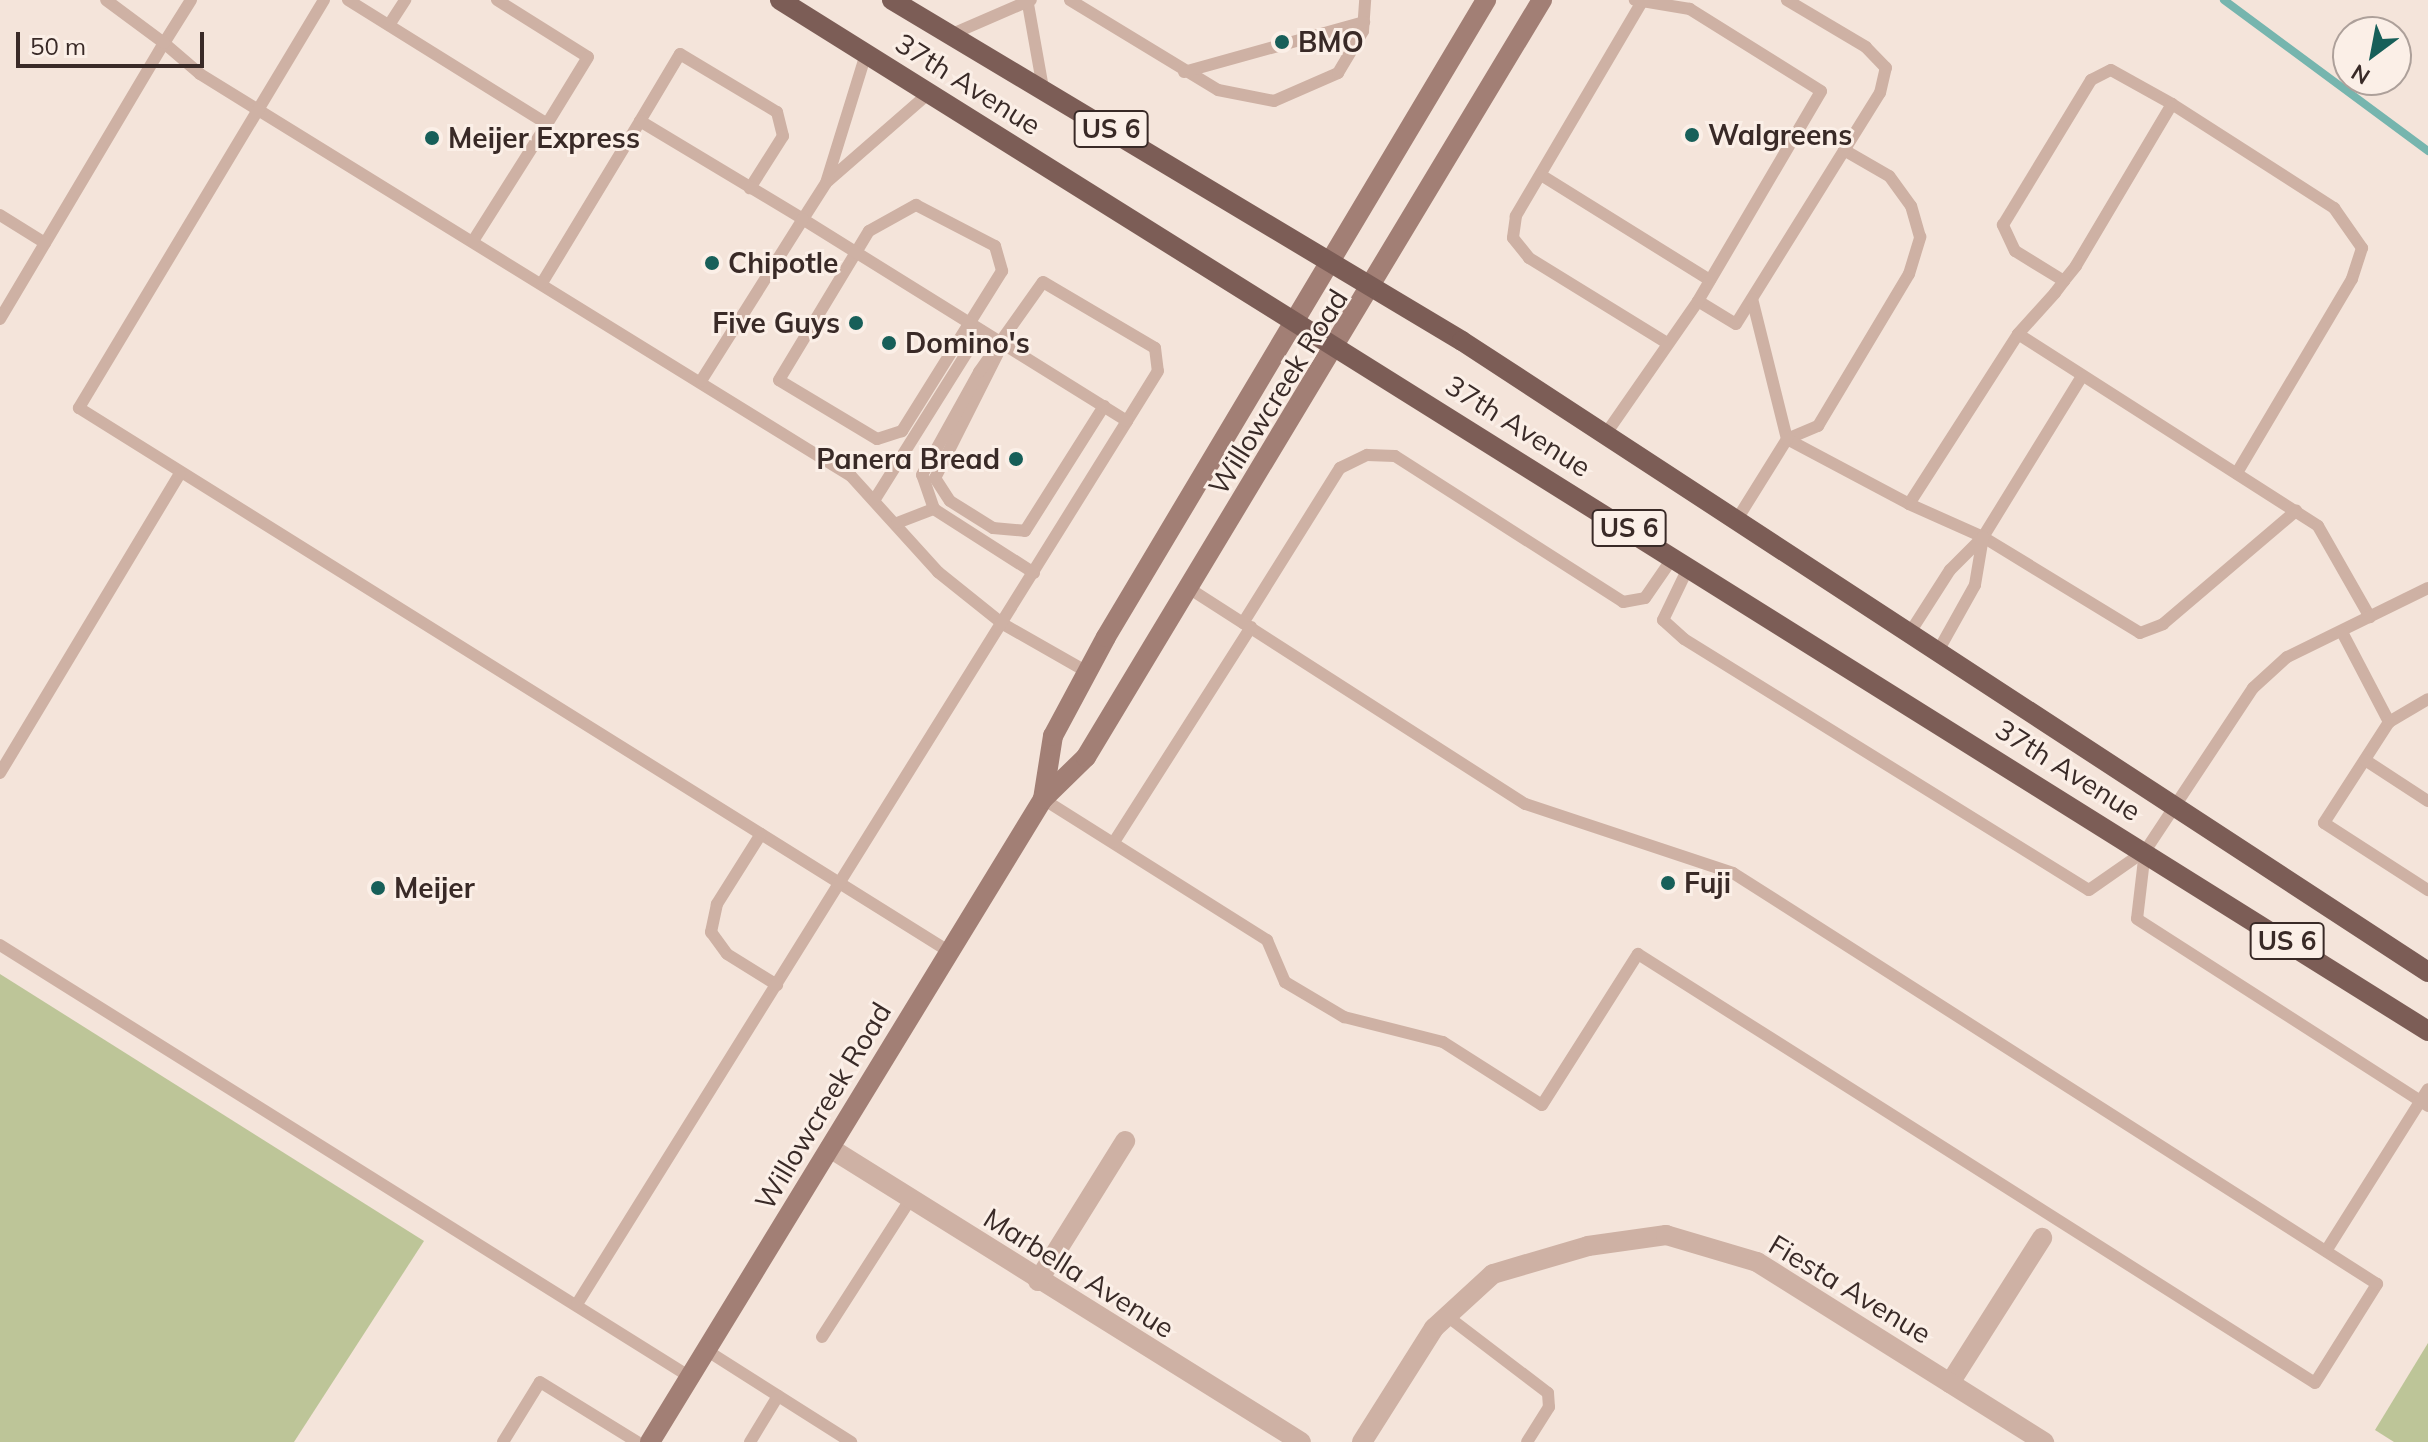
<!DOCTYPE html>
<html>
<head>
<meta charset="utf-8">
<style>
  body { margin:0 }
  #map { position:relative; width:2428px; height:1442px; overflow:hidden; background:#f4e4da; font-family:Mulish,sans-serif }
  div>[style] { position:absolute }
  .green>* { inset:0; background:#bdc598 }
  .stream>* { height:8px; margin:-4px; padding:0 4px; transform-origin:4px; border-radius:4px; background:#76b5ae }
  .lane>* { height:12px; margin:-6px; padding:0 6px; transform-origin:6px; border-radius:6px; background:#ceb1a4 }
  .street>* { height:20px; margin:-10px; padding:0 10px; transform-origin:10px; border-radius:10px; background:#ceb1a4 }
  .secondary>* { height:20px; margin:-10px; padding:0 10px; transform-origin:10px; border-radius:10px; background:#a27f75 }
  .primary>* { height:20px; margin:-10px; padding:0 10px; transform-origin:10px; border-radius:10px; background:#7c5d56 }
  .dots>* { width:22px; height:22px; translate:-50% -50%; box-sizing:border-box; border:4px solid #fbefe7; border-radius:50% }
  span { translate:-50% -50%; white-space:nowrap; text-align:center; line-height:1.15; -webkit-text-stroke:6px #fbefe7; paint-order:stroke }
  .shield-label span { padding:2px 6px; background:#fbefe7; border:2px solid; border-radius:6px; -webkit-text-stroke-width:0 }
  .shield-label { font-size:26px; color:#392a27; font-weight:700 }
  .poi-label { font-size:28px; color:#392a27; font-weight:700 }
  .left { translate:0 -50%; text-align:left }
  .right { translate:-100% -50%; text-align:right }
  .street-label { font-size:28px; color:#392a27 }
  .north { position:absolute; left:2332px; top:16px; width:80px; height:80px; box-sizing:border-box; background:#fbefe7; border:2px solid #ada09a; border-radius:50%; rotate:212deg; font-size:22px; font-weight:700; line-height:32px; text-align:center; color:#392a27 }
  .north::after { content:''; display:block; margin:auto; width:28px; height:36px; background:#175f59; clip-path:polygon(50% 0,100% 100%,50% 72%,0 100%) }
  .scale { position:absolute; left:16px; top:32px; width:188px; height:36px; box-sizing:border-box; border:4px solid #392a27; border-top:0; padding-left:10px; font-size:24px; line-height:28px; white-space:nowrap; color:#392a27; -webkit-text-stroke:6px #fbefe7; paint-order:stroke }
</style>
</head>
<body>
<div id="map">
  <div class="green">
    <i style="clip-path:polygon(0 974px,424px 1241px,294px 1442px,0 1442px)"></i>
    <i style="clip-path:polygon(2428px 1343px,2428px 1442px,2394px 1442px,2375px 1430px)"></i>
  </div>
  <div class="stream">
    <i style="left:2224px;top:0;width:254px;rotate:36.5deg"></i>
  </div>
  <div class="lane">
    <i style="left:191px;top:0;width:51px;rotate:122.1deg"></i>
    <i style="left:164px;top:43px;width:48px;rotate:40.7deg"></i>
    <i style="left:200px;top:74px;width:765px;rotate:31.7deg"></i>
    <i style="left:851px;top:476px;width:130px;rotate:47.8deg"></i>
    <i style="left:938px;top:572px;width:83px;rotate:38.7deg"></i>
    <i style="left:1003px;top:624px;width:97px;rotate:29.7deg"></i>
    <i style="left:324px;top:0;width:476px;rotate:121deg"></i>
    <i style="left:79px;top:408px;width:1027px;rotate:31.99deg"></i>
    <i style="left:348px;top:0;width:234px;rotate:31.9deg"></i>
    <i style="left:547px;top:124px;width:138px;rotate:122.3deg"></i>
    <i style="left:497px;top:0;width:107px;rotate:32.1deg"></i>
    <i style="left:588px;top:57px;width:79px;rotate:121.5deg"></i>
    <i style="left:1070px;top:0;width:173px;rotate:31.3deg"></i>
    <i style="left:1218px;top:90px;width:57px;rotate:11.1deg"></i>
    <i style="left:1274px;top:101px;width:70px;rotate:-23.6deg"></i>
    <i style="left:1338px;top:73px;width:49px;rotate:-59.2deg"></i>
    <i style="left:1363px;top:31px;width:31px;rotate:-86deg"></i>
    <i style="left:1643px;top:0;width:251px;rotate:120.5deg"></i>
    <i style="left:1516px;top:216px;width:22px;rotate:98deg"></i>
    <i style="left:1513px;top:238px;width:26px;rotate:51deg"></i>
    <i style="left:1529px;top:258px;width:158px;rotate:31.6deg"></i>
    <i style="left:1028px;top:4px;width:85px;rotate:79.9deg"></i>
    <i style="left:389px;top:25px;width:30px;rotate:-57deg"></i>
    <i style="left:950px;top:35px;width:88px;rotate:-23.4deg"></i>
    <i style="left:1184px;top:72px;width:187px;rotate:-15.5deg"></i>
    <i style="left:2172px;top:104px;width:193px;rotate:32.7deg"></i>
    <i style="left:2334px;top:208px;width:49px;rotate:55deg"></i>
    <i style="left:2362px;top:248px;width:33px;rotate:108deg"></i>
    <i style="left:2352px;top:279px;width:226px;rotate:120.7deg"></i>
    <i style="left:640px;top:121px;width:78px;rotate:-59.2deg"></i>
    <i style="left:680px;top:54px;width:113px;rotate:30.9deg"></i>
    <i style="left:777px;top:112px;width:25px;rotate:76deg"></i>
    <i style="left:783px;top:136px;width:62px;rotate:122.4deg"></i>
    <i style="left:1541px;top:175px;width:199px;rotate:31.9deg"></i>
    <i style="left:828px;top:181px;width:134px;rotate:-41.1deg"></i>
    <i style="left:916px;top:205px;width:89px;rotate:27.4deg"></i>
    <i style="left:995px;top:246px;width:26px;rotate:74deg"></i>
    <i style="left:1002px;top:271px;width:189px;rotate:122deg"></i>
    <i style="left:902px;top:431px;width:26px;rotate:162deg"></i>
    <i style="left:877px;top:439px;width:114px;rotate:-149deg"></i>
    <i style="left:779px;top:380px;width:174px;rotate:-58.9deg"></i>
    <i style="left:869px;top:231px;width:54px;rotate:-29deg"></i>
    <i style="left:0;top:215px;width:53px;rotate:31.9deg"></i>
    <i style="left:2064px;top:281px;width:57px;rotate:-148.5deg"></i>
    <i style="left:2015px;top:251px;width:29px;rotate:-115deg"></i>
    <i style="left:2003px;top:225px;width:170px;rotate:-58.7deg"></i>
    <i style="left:2091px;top:80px;width:22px;rotate:-27deg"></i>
    <i style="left:2111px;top:70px;width:70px;rotate:29.1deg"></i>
    <i style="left:2172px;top:104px;width:188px;rotate:120.7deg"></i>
    <i style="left:2076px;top:266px;width:19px;rotate:129deg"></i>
    <i style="left:2064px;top:281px;width:15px;rotate:127deg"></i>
    <i style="left:2055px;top:293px;width:55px;rotate:132.1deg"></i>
    <i style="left:2018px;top:334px;width:356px;rotate:32.6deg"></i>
    <i style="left:2318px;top:526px;width:105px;rotate:60.3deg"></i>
    <i style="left:542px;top:283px;width:189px;rotate:-58.8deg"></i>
    <i style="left:640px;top:121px;width:190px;rotate:31deg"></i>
    <i style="left:803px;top:219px;width:43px;rotate:-57.4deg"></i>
    <i style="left:826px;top:183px;width:135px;rotate:-72.8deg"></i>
    <i style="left:1698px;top:301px;width:44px;rotate:31.2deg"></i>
    <i style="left:1736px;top:324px;width:272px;rotate:-58.1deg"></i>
    <i style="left:1880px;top:93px;width:26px;rotate:-77deg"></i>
    <i style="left:1886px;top:68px;width:29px;rotate:-134deg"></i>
    <i style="left:1866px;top:47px;width:92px;rotate:-149.3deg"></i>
    <i style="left:0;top:319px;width:321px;rotate:-59.3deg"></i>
    <i style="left:164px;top:43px;width:72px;rotate:-143.4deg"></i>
    <i style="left:998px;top:353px;width:140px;rotate:116.7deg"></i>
    <i style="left:935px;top:478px;width:27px;rotate:57deg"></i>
    <i style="left:950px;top:501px;width:51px;rotate:32.1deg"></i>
    <i style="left:993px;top:528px;width:32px;rotate:5deg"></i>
    <i style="left:1025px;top:531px;width:148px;rotate:-57.7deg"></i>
    <i style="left:1605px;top:435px;width:163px;rotate:-55.2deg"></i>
    <i style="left:1698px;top:301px;width:243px;rotate:-59.6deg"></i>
    <i style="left:1821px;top:91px;width:155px;rotate:-148deg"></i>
    <i style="left:1690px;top:9px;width:56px;rotate:-170.7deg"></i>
    <i style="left:1787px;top:439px;width:34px;rotate:-23deg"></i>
    <i style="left:1818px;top:426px;width:177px;rotate:-59.1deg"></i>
    <i style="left:1909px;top:274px;width:39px;rotate:-73deg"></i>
    <i style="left:1920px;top:237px;width:32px;rotate:-106deg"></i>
    <i style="left:1911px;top:206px;width:37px;rotate:-126deg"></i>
    <i style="left:1889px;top:176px;width:52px;rotate:-150deg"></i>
    <i style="left:1787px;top:439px;width:138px;rotate:28deg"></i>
    <i style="left:1909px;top:504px;width:202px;rotate:-57.3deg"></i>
    <i style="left:875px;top:499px;width:199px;rotate:-57.9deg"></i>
    <i style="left:1909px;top:504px;width:81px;rotate:24deg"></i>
    <i style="left:1983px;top:537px;width:184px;rotate:31.4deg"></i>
    <i style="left:2140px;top:633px;width:25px;rotate:-21deg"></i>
    <i style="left:2163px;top:624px;width:175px;rotate:-40.4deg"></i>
    <i style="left:1736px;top:521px;width:97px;rotate:-58.1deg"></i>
    <i style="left:1787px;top:439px;width:144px;rotate:-104deg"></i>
    <i style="left:897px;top:523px;width:40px;rotate:-21deg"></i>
    <i style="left:1983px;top:537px;width:189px;rotate:-58.4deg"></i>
    <i style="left:1689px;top:566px;width:60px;rotate:115.7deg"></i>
    <i style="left:1663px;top:620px;width:28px;rotate:42deg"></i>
    <i style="left:1684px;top:639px;width:476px;rotate:31.8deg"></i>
    <i style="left:2089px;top:890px;width:68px;rotate:-34.9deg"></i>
    <i style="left:1034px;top:573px;width:119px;rotate:-147.4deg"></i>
    <i style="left:934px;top:509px;width:36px;rotate:-109deg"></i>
    <i style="left:922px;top:475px;width:118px;rotate:-61deg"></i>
    <i style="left:979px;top:372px;width:110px;rotate:-54.6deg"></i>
    <i style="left:1043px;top:282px;width:130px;rotate:30.5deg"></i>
    <i style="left:1155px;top:348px;width:23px;rotate:83deg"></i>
    <i style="left:1158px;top:371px;width:59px;rotate:121.8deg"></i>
    <i style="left:2428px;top:588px;width:157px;rotate:153.9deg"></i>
    <i style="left:2287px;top:657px;width:46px;rotate:137.6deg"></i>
    <i style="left:2253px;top:688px;width:196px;rotate:123.5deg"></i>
    <i style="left:2145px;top:851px;width:68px;rotate:96.7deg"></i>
    <i style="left:2137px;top:919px;width:346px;rotate:32.7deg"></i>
    <i style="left:1243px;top:623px;width:183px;rotate:-58deg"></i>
    <i style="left:1340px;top:468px;width:30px;rotate:-26deg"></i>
    <i style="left:1367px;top:455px;width:28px;rotate:2deg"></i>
    <i style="left:1395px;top:456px;width:271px;rotate:32.6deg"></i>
    <i style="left:1623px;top:602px;width:22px;rotate:-10deg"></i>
    <i style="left:1645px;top:598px;width:51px;rotate:-55.4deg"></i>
    <i style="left:2342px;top:632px;width:102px;rotate:62.4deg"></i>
    <i style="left:2389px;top:722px;width:120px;rotate:122.8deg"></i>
    <i style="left:2324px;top:823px;width:124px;rotate:32.8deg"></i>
    <i style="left:1909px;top:634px;width:76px;rotate:-57.4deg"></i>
    <i style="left:1950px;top:570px;width:47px;rotate:-45deg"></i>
    <i style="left:1983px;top:537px;width:49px;rotate:99.5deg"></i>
    <i style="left:1975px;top:585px;width:78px;rotate:119.2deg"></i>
    <i style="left:2389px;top:722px;width:45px;rotate:-30.5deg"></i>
    <i style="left:2365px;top:760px;width:75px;rotate:33.1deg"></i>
    <i style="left:0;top:773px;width:349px;rotate:-59deg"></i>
    <i style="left:1043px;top:799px;width:265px;rotate:32.2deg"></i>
    <i style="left:1267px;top:940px;width:46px;rotate:66.8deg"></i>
    <i style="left:1285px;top:982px;width:69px;rotate:30.7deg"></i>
    <i style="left:1344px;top:1017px;width:102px;rotate:14.2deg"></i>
    <i style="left:1443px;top:1042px;width:117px;rotate:32.5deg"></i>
    <i style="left:1542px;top:1105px;width:179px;rotate:-57.6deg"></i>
    <i style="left:1638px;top:954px;width:801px;rotate:32.36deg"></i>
    <i style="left:2315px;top:1383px;width:117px;rotate:-57.9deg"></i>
    <i style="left:2377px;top:1284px;width:764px;rotate:-147.45deg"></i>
    <i style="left:1733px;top:873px;width:219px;rotate:-161.6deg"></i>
    <i style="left:1525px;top:804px;width:398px;rotate:-147.3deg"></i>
    <i style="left:761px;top:834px;width:83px;rotate:122.2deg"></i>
    <i style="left:717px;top:904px;width:29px;rotate:102deg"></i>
    <i style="left:711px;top:932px;width:27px;rotate:54deg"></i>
    <i style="left:727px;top:954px;width:59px;rotate:31.8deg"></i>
    <i style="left:1114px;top:842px;width:255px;rotate:-57.5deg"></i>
    <i style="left:0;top:945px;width:814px;rotate:32.05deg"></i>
    <i style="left:2326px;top:1251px;width:191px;rotate:-57.8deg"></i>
    <i style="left:577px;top:1304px;width:1040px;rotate:-58.08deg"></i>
    <i style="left:1127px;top:421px;width:382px;rotate:-148.1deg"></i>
    <i style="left:803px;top:219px;width:191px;rotate:122.2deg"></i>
    <i style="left:1447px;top:1316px;width:127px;rotate:37.3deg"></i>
    <i style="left:1548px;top:1393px;width:14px;rotate:86deg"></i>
    <i style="left:1549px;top:1407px;width:41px;rotate:122.2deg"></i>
    <i style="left:822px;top:1337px;width:163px;rotate:-57.3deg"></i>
    <i style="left:706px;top:1350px;width:172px;rotate:32.4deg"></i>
    <i style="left:503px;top:1442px;width:70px;rotate:-58.3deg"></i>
    <i style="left:540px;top:1382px;width:114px;rotate:31.7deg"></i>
    <i style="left:750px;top:1442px;width:54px;rotate:-58.7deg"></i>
  </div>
  <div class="street">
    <i style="left:830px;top:1148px;width:555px;rotate:31.97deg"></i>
    <i style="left:1038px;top:1281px;width:165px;rotate:-58.1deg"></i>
    <i style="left:1950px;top:1383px;width:172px;rotate:-57.6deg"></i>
    <i style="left:1362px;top:1442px;width:135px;rotate:-57.7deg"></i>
    <i style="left:1434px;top:1328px;width:80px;rotate:-42.5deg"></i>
    <i style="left:1493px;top:1274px;width:99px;rotate:-16.4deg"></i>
    <i style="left:1588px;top:1246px;width:79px;rotate:-8deg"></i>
    <i style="left:1666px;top:1235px;width:95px;rotate:16.5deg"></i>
    <i style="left:1757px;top:1262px;width:339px;rotate:32.1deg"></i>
  </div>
  <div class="secondary">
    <i style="left:1043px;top:799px;width:64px;rotate:-81deg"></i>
    <i style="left:1053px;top:736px;width:112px;rotate:-61.8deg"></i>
    <i style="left:1106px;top:637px;width:742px;rotate:-59.18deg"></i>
    <i style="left:650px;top:1442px;width:754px;rotate:-58.57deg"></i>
    <i style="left:1043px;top:799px;width:60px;rotate:-44.3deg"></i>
    <i style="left:1086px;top:757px;width:884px;rotate:-58.94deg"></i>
  </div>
  <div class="primary">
    <i style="left:780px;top:0;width:1944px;rotate:32.03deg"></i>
    <i style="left:892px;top:0;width:664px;rotate:30.89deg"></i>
    <i style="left:1462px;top:341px;width:1154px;rotate:33.15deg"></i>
  </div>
  <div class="dots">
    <i style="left:1282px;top:42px;background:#175f59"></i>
    <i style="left:1692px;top:135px;background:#175f59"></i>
    <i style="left:432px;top:138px;background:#175f59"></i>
    <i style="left:712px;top:263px;background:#175f59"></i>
    <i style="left:856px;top:323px;background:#175f59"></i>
    <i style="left:889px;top:343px;background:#175f59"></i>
    <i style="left:1016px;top:459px;background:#175f59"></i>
    <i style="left:1668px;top:883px;background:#175f59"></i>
    <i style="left:378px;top:888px;background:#175f59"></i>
  </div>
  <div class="shield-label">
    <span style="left:1111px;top:129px">US 6</span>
    <span style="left:1629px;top:528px">US 6</span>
    <span style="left:2287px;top:941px">US 6</span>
  </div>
  <div class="poi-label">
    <span class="left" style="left:1298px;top:42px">BMO</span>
    <span class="left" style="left:1708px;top:135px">Walgreens</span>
    <span class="left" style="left:448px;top:138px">Meijer Express</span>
    <span class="left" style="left:728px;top:263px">Chipotle</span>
    <span class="right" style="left:840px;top:323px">Five Guys</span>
    <span class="left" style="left:905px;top:343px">Domino's</span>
    <span class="right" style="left:1000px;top:459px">Panera Bread</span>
    <span class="left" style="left:1684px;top:883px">Fuji</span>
    <span class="left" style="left:394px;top:888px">Meijer</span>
  </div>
  <div class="street-label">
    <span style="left:968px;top:84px;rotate:32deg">37th Avenue</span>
    <span style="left:1278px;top:392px;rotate:-58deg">Willowcreek Road</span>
    <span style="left:1518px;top:426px;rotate:32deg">37th Avenue</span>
    <span style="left:2068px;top:770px;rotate:32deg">37th Avenue</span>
    <span style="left:823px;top:1106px;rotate:-59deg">Willowcreek Road</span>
    <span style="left:1079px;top:1273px;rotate:32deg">Marbella Avenue</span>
    <span style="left:1850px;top:1289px;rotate:31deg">Fiesta Avenue</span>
  </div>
  <div class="north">N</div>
  <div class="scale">50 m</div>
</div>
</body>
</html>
